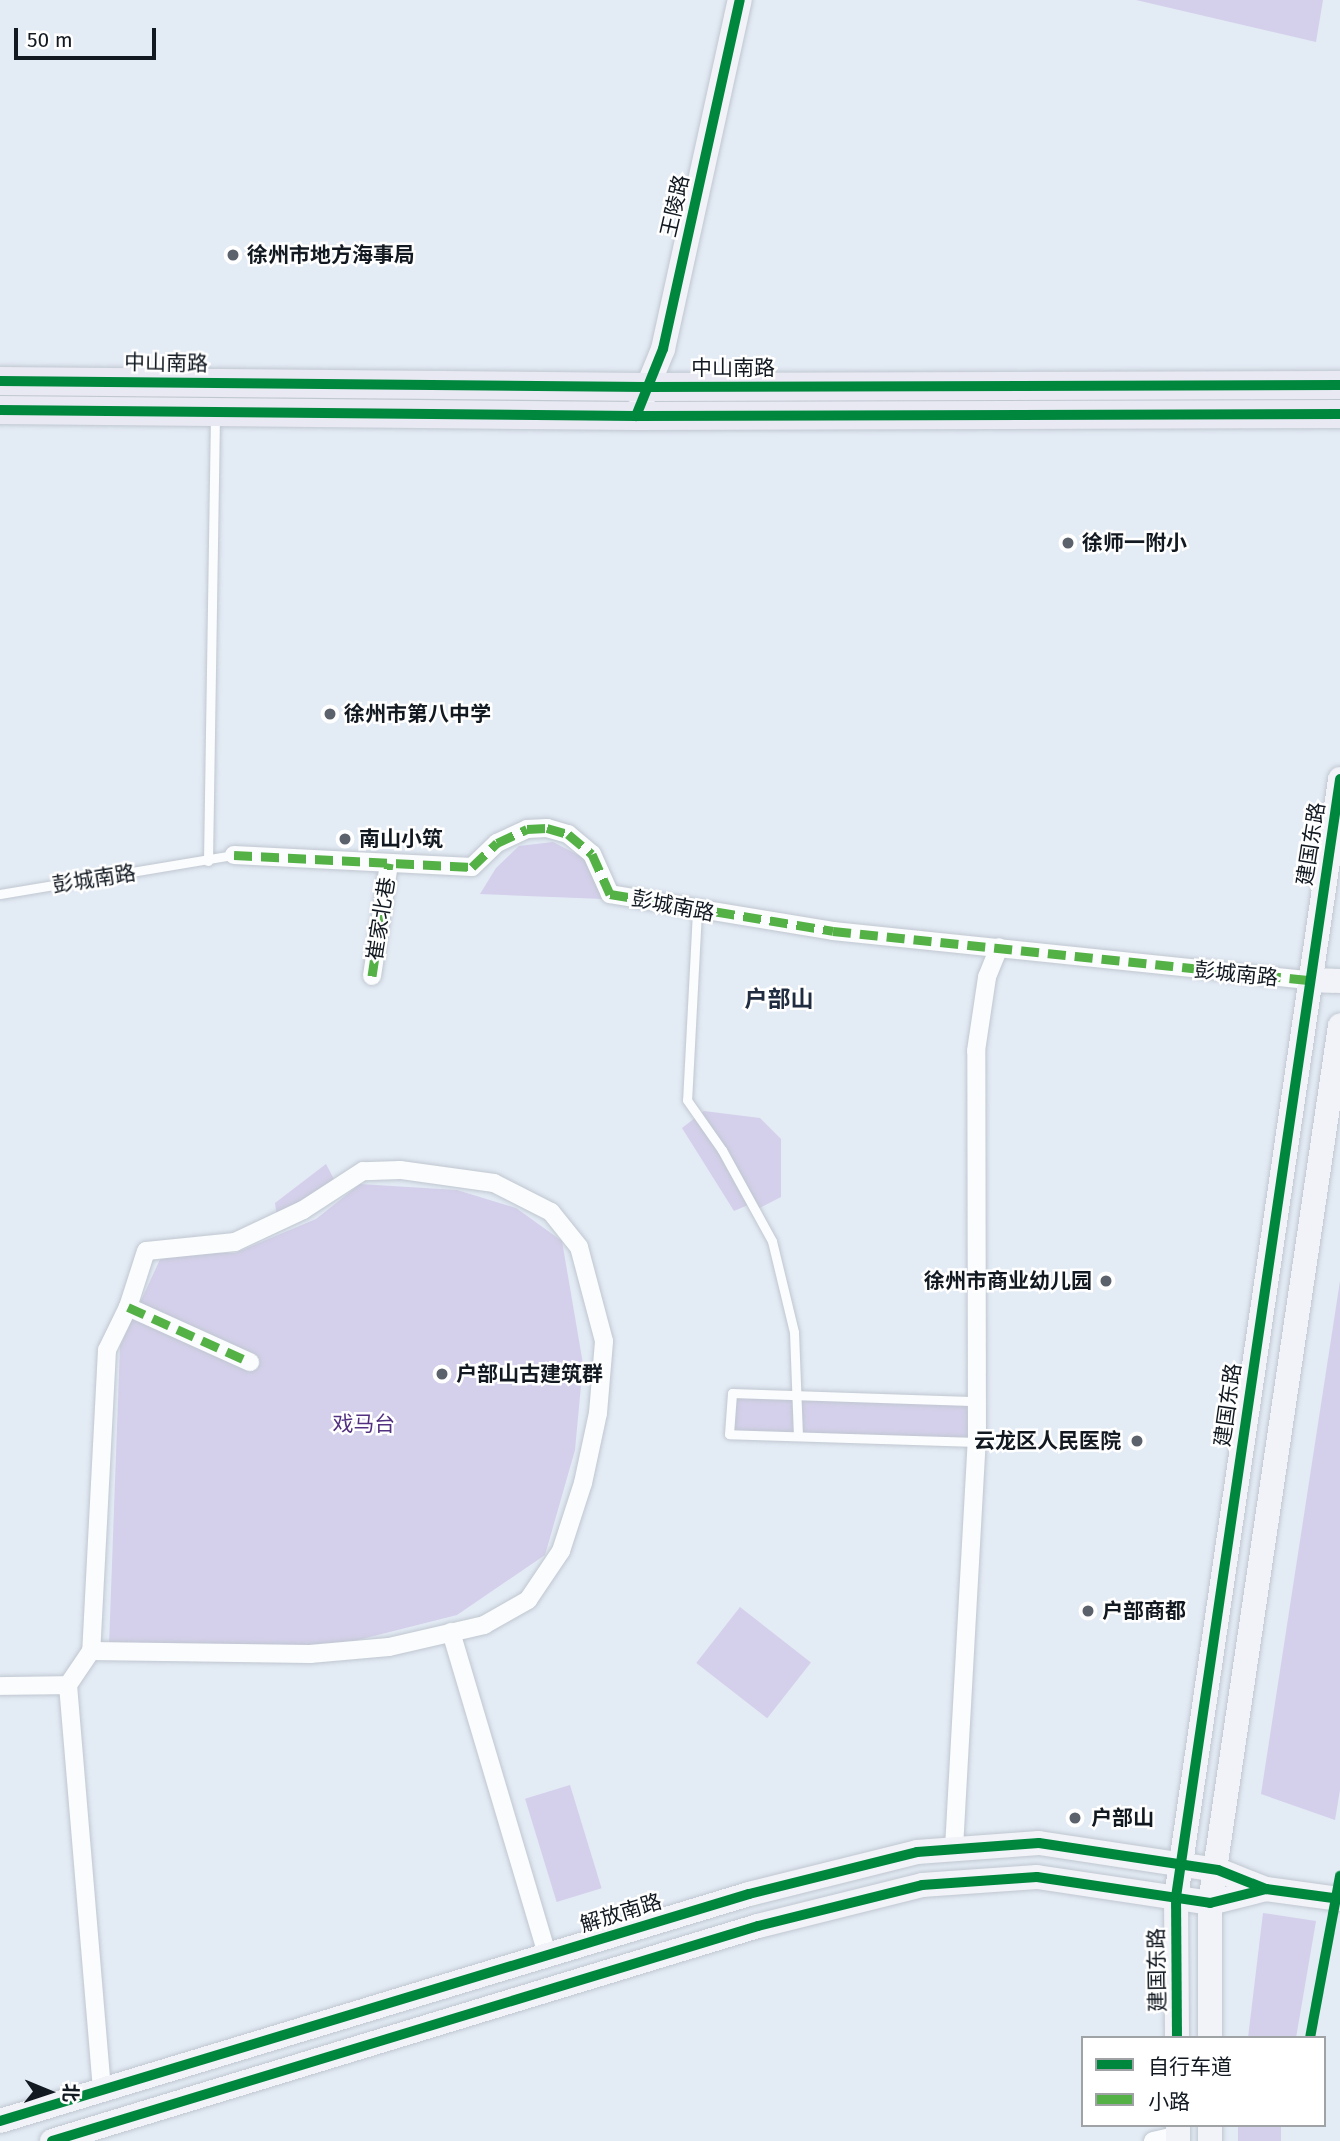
<!DOCTYPE html>
<html>
<head>
<meta charset="utf-8">
<style>
  body { margin:0 }
  #map { position:relative; width:1340px; height:2141px; overflow:hidden; background:#e3ebf5; font-family:"Fira Sans","Noto Sans SC",sans-serif }
  div>[style] { position:absolute }
  .green>* { inset:0; background:#d4d0eb; transform-origin:0 0 }
  .roads { filter:drop-shadow(0 0 2px #c0c7d0) drop-shadow(0 0 2px #c0c7d0) }
  .lane>* { height:9px; margin:-4.5px; padding:0 4.5px; transform-origin:4.5px; border-radius:4.5px; background:#fbfcfe }
  .street>* { height:18px; margin:-9px; padding:0 9px; transform-origin:9px; border-radius:9px; background:#fbfcfe }
  .secondary>* { height:24px; margin:-12px; padding:0 12px; transform-origin:12px; border-radius:12px; background:#f1f3f8 }
  .primary>* { height:28px; margin:-14px; padding:0 14px; transform-origin:14px; border-radius:14px; background:#e8e9f2 }
  .quiet>* { height:9px; margin-top:-4.5px; transform-origin:0; background:repeating-linear-gradient(90deg,#54b145 0 18px,transparent 0 27px) }
  .cycleway>* { height:10px; margin:-5px; padding:0 5px; transform-origin:5px; border-radius:5px; background:#00873e }
  .dots>* { width:19px; height:19px; translate:-50% -50%; box-sizing:border-box; border:4px solid #fff; border-radius:50% }
  span { translate:-50% -50%; white-space:nowrap; text-align:center; line-height:1.15; -webkit-text-stroke:5px #fff; paint-order:stroke }
  .street-label { font-size:21px; color:#121921 }
  .poi-label { font-size:21px; color:#121921; font-weight:700 }
  .left { translate:0 -50%; text-align:left }
  .right { translate:-100% -50%; text-align:right }
  .park-label { font-size:21px; color:#523080 }
  .neighbourhood-label { font-size:23px; color:#202d40; font-weight:700 }
  .legend { position:absolute; left:1081px; top:2036px; width:245px; height:91px; box-sizing:border-box; background:#fff; border:2px solid #a0a3a6; margin:0; padding:9px 12px; list-style:none; font-size:21px; color:#121921 }
  .legend li { display:flex; align-items:center; gap:14px; height:35px }
  .legend b { width:35px; border:2px solid #a0a3a6 }
  .north { position:absolute; left:14px; top:2057px; width:70px; height:70px; -webkit-text-stroke:5px #fff; paint-order:stroke; rotate:92deg; font-size:19px; font-weight:700; line-height:28px; text-align:center; color:#121921 }
  .north::after { content:''; display:block; margin:auto; width:24px; height:32px; background:#121921; clip-path:polygon(50% 0,100% 100%,50% 72%,0 100%) }
  .scale { position:absolute; left:14px; top:28px; width:142px; height:32px; box-sizing:border-box; border:4px solid #121921; border-top:0; padding-left:9px; font-size:21px; line-height:24px; white-space:nowrap; color:#121921; -webkit-text-stroke:5px #fff; paint-order:stroke }
</style>
</head>
<body>
<div id="map">
  <div class="green">
    <i style="clip-path:polygon(1136px 0,1323px 0,1316px 42px)"></i>
    <i style="clip-path:polygon(553px 842px,584px 858px,603px 899px,480px 894px,496px 868px,519px 846px)"></i>
    <i style="clip-path:polygon(704px 1111px,760px 1118px,781px 1139px,781px 1197px,752px 1212px,748px 1205px,734px 1211px,682px 1128px)"></i>
    <i style="clip-path:polygon(326px 1164px,336px 1183px,277px 1217px,275px 1203px)"></i>
    <i style="clip-path:polygon(360px 1184px,457px 1190px,516px 1208px,562px 1241px,583px 1364px,575px 1450px,545px 1555px,457px 1615px,354px 1641px,271px 1648px,109px 1645px,120px 1346px,163px 1253px,235px 1253px,316px 1219px)"></i>
    <i style="clip-path:polygon(1340px 1281px,1340px 1790px,1335px 1820px,1261px 1794px)"></i>
    <i style="left:732px;top:1393px;width:239px;height:41px;rotate:2deg"></i>
    <i style="left:740px;top:1607px;width:90px;height:71px;rotate:38deg"></i>
    <i style="left:570px;top:1785px;width:108px;height:47px;rotate:73deg"></i>
    <i style="clip-path:polygon(1263px 1913px,1316px 1921px,1296px 2038px,1248px 2038px)"></i>
    <i style="left:1238px;top:2125px;width:43px;height:16px"></i>
  </div>
  <div class="roads">
    <div class="lane">
      <i style="left:208px;top:861px;width:446px;rotate:-89.1deg"></i>
      <i style="left:0;top:894px;width:237px;rotate:-9.5deg"></i>
      <i style="left:697px;top:911px;width:189px;rotate:93deg"></i>
      <i style="left:687px;top:1100px;width:61px;rotate:55deg"></i>
      <i style="left:722px;top:1150px;width:104px;rotate:61.2deg"></i>
      <i style="left:772px;top:1241px;width:94px;rotate:76.4deg"></i>
      <i style="left:794px;top:1332px;width:104px;rotate:87.8deg"></i>
      <i style="left:977px;top:1442px;width:248px;rotate:-178.2deg"></i>
      <i style="left:729px;top:1434px;width:41px;rotate:-85.8deg"></i>
      <i style="left:732px;top:1393px;width:246px;rotate:1.9deg"></i>
    </div>
    <div class="street">
      <i style="left:234px;top:855px;width:238px;rotate:2.9deg"></i>
      <i style="left:472px;top:867px;width:35px;rotate:-44deg"></i>
      <i style="left:497px;top:843px;width:33px;rotate:-25deg"></i>
      <i style="left:527px;top:829px;width:20px;rotate:-3deg"></i>
      <i style="left:547px;top:828px;width:22px;rotate:16deg"></i>
      <i style="left:568px;top:834px;width:31px;rotate:40deg"></i>
      <i style="left:592px;top:854px;width:44px;rotate:65.8deg"></i>
      <i style="left:610px;top:894px;width:226px;rotate:9.4deg"></i>
      <i style="left:833px;top:931px;width:480px;rotate:5.9deg"></i>
      <i style="left:372px;top:976px;width:114px;rotate:-81.4deg"></i>
      <i style="left:128px;top:1307px;width:134px;rotate:24.3deg"></i>
      <i style="left:451px;top:1632px;width:337px;rotate:73.4deg"></i>
      <i style="left:91px;top:1651px;width:219px;rotate:0.8deg"></i>
      <i style="left:310px;top:1654px;width:79px;rotate:-5.1deg"></i>
      <i style="left:389px;top:1647px;width:98px;rotate:-13deg"></i>
      <i style="left:484px;top:1625px;width:51px;rotate:-29.6deg"></i>
      <i style="left:528px;top:1600px;width:59px;rotate:-56deg"></i>
      <i style="left:561px;top:1551px;width:71px;rotate:-72.1deg"></i>
      <i style="left:583px;top:1483px;width:72px;rotate:-77.9deg"></i>
      <i style="left:598px;top:1413px;width:72px;rotate:-85.2deg"></i>
      <i style="left:604px;top:1341px;width:97px;rotate:-104.9deg"></i>
      <i style="left:579px;top:1247px;width:45px;rotate:-128.7deg"></i>
      <i style="left:551px;top:1212px;width:64px;rotate:-153deg"></i>
      <i style="left:494px;top:1183px;width:95px;rotate:-172.1deg"></i>
      <i style="left:400px;top:1170px;width:37px;rotate:178deg"></i>
      <i style="left:363px;top:1171px;width:72px;rotate:147deg"></i>
      <i style="left:303px;top:1210px;width:75px;rotate:154.8deg"></i>
      <i style="left:235px;top:1242px;width:89px;rotate:174.2deg"></i>
      <i style="left:146px;top:1251px;width:59px;rotate:107.8deg"></i>
      <i style="left:128px;top:1307px;width:48px;rotate:116deg"></i>
      <i style="left:107px;top:1350px;width:301px;rotate:93deg"></i>
      <i style="left:91px;top:1651px;width:41px;rotate:124.1deg"></i>
      <i style="left:68px;top:1685px;width:407px;rotate:85.2deg"></i>
      <i style="left:0;top:1686px;width:68px;rotate:-0.8deg"></i>
      <i style="left:954px;top:1848px;width:407px;rotate:-86.8deg"></i>
      <i style="left:977px;top:1442px;width:391px;rotate:-90.1deg"></i>
      <i style="left:976px;top:1051px;width:75px;rotate:-81.5deg"></i>
      <i style="left:987px;top:977px;width:32px;rotate:-68deg"></i>
      <i style="left:1153px;top:2141px;width:26px;rotate:-13deg"></i>
    </div>
    <div class="secondary">
      <i style="left:641px;top:403px;width:58px;rotate:-67.8deg"></i>
      <i style="left:663px;top:349px;width:357px;rotate:-77.6deg"></i>
      <i style="left:1310px;top:980px;width:30px;rotate:2deg"></i>
      <i style="left:1177px;top:2038px;width:141px;rotate:-90.4deg"></i>
      <i style="left:1176px;top:1897px;width:1130px;rotate:-81.65deg"></i>
      <i style="left:1210px;top:2038px;width:135px;rotate:-90deg"></i>
      <i style="left:1210px;top:1903px;width:887px;rotate:-81.57deg"></i>
      <i style="left:0;top:2121px;width:783px;rotate:-16.86deg"></i>
      <i style="left:749px;top:1894px;width:173px;rotate:-14deg"></i>
      <i style="left:917px;top:1852px;width:122px;rotate:-4.2deg"></i>
      <i style="left:1039px;top:1843px;width:181px;rotate:8.6deg"></i>
      <i style="left:1218px;top:1870px;width:52px;rotate:21.6deg"></i>
      <i style="left:1266px;top:1889px;width:75px;rotate:7.7deg"></i>
      <i style="left:1178px;top:2125px;width:16px;rotate:90deg"></i>
      <i style="left:1210px;top:2125px;width:16px;rotate:90deg"></i>
      <i style="left:52px;top:2141px;width:738px;rotate:-16.94deg"></i>
      <i style="left:758px;top:1926px;width:169px;rotate:-14deg"></i>
      <i style="left:922px;top:1885px;width:115px;rotate:-4deg"></i>
      <i style="left:1037px;top:1877px;width:175px;rotate:8.5deg"></i>
      <i style="left:1210px;top:1903px;width:58px;rotate:-14deg"></i>
    </div>
    <div class="primary">
      <i style="left:0;top:381px;width:646px;rotate:0.53deg"></i>
      <i style="left:646px;top:387px;width:694px;rotate:-0.17deg"></i>
      <i style="left:0;top:410px;width:636px;rotate:0.54deg"></i>
      <i style="left:636px;top:416px;width:704px;rotate:-0.16deg"></i>
    </div>
  </div>
  <div class="quiet">
    <i style="left:234px;top:855px;width:238px;rotate:2.9deg"></i>
    <i style="left:472px;top:867px;width:35px;rotate:-44deg"></i>
    <i style="left:497px;top:843px;width:33px;rotate:-25deg"></i>
    <i style="left:527px;top:829px;width:20px;rotate:-3deg"></i>
    <i style="left:547px;top:828px;width:22px;rotate:16deg"></i>
    <i style="left:568px;top:834px;width:31px;rotate:40deg"></i>
    <i style="left:592px;top:854px;width:44px;rotate:65.8deg"></i>
    <i style="left:610px;top:894px;width:226px;rotate:9.4deg"></i>
    <i style="left:833px;top:931px;width:480px;rotate:5.9deg"></i>
    <i style="left:372px;top:976px;width:114px;rotate:-81.4deg"></i>
    <i style="left:128px;top:1307px;width:134px;rotate:24.3deg"></i>
  </div>
  <div class="cycleway">
    <i style="left:0;top:381px;width:646px;rotate:0.53deg"></i>
    <i style="left:646px;top:387px;width:694px;rotate:-0.17deg"></i>
    <i style="left:0;top:410px;width:636px;rotate:0.54deg"></i>
    <i style="left:636px;top:416px;width:704px;rotate:-0.16deg"></i>
    <i style="left:636px;top:416px;width:72px;rotate:-68.1deg"></i>
    <i style="left:663px;top:349px;width:357px;rotate:-77.6deg"></i>
    <i style="left:1177px;top:2038px;width:141px;rotate:-90.4deg"></i>
    <i style="left:1176px;top:1897px;width:1130px;rotate:-81.65deg"></i>
    <i style="left:1310px;top:2038px;width:165px;rotate:-79.5deg"></i>
    <i style="left:0;top:2121px;width:783px;rotate:-16.86deg"></i>
    <i style="left:749px;top:1894px;width:173px;rotate:-14deg"></i>
    <i style="left:917px;top:1852px;width:122px;rotate:-4.2deg"></i>
    <i style="left:1039px;top:1843px;width:181px;rotate:8.6deg"></i>
    <i style="left:1218px;top:1870px;width:52px;rotate:21.6deg"></i>
    <i style="left:1266px;top:1889px;width:75px;rotate:7.7deg"></i>
    <i style="left:52px;top:2141px;width:738px;rotate:-16.94deg"></i>
    <i style="left:758px;top:1926px;width:169px;rotate:-14deg"></i>
    <i style="left:922px;top:1885px;width:115px;rotate:-4deg"></i>
    <i style="left:1037px;top:1877px;width:175px;rotate:8.5deg"></i>
    <i style="left:1210px;top:1903px;width:58px;rotate:-14deg"></i>
  </div>
  <div class="dots">
    <i style="left:233px;top:255px;background:#5b626b"></i>
    <i style="left:1068px;top:543px;background:#5b626b"></i>
    <i style="left:330px;top:714px;background:#5b626b"></i>
    <i style="left:345px;top:839px;background:#5b626b"></i>
    <i style="left:1106px;top:1281px;background:#5b626b"></i>
    <i style="left:442px;top:1374px;background:#5b626b"></i>
    <i style="left:1137px;top:1441px;background:#5b626b"></i>
    <i style="left:1088px;top:1611px;background:#5b626b"></i>
    <i style="left:1075px;top:1818px;background:#5b626b"></i>
  </div>
  <div class="street-label">
    <span style="left:675px;top:206px;rotate:-77deg">王陵路</span>
    <span style="left:166px;top:363px;rotate:1deg">中山南路</span>
    <span style="left:733px;top:368px">中山南路</span>
    <span style="left:1311px;top:844px;rotate:-81deg">建国东路</span>
    <span style="left:94px;top:879px;rotate:-9deg">彭城南路</span>
    <span style="left:673px;top:906px;rotate:11deg">彭城南路</span>
    <span style="left:381px;top:919px;rotate:-81deg">崔家北巷</span>
    <span style="left:1236px;top:974px;rotate:6deg">彭城南路</span>
    <span style="left:1228px;top:1405px;rotate:-82deg">建国东路</span>
    <span style="left:621px;top:1913px;rotate:-17deg">解放南路</span>
    <span style="left:1157px;top:1970px;rotate:-91deg">建国东路</span>
  </div>
  <div class="poi-label">
    <span class="left" style="left:247px;top:255px">徐州市地方海事局</span>
    <span class="left" style="left:1082px;top:543px">徐师一附小</span>
    <span class="left" style="left:344px;top:714px">徐州市第八中学</span>
    <span class="left" style="left:359px;top:839px">南山小筑</span>
    <span class="right" style="left:1092px;top:1281px">徐州市商业幼儿园</span>
    <span class="left" style="left:456px;top:1374px">户部山古建筑群</span>
    <span class="right" style="left:1121px;top:1441px">云龙区人民医院</span>
    <span class="left" style="left:1102px;top:1611px">户部商都</span>
    <span class="left" style="left:1091px;top:1818px">户部山</span>
  </div>
  <div class="park-label">
    <span style="left:364px;top:1424px">戏马台</span>
  </div>
  <div class="neighbourhood-label">
    <span style="left:779px;top:999px">户部山</span>
  </div>
  <ul class="legend">
  <li><b style="height:9px;background:#00873e"></b>自行车道</li>
  <li><b style="height:9px;background:#54b145"></b>小路</li>
  </ul>
  <div class="north">北</div>
  <div class="scale">50 m</div>
</div>
</body>
</html>
